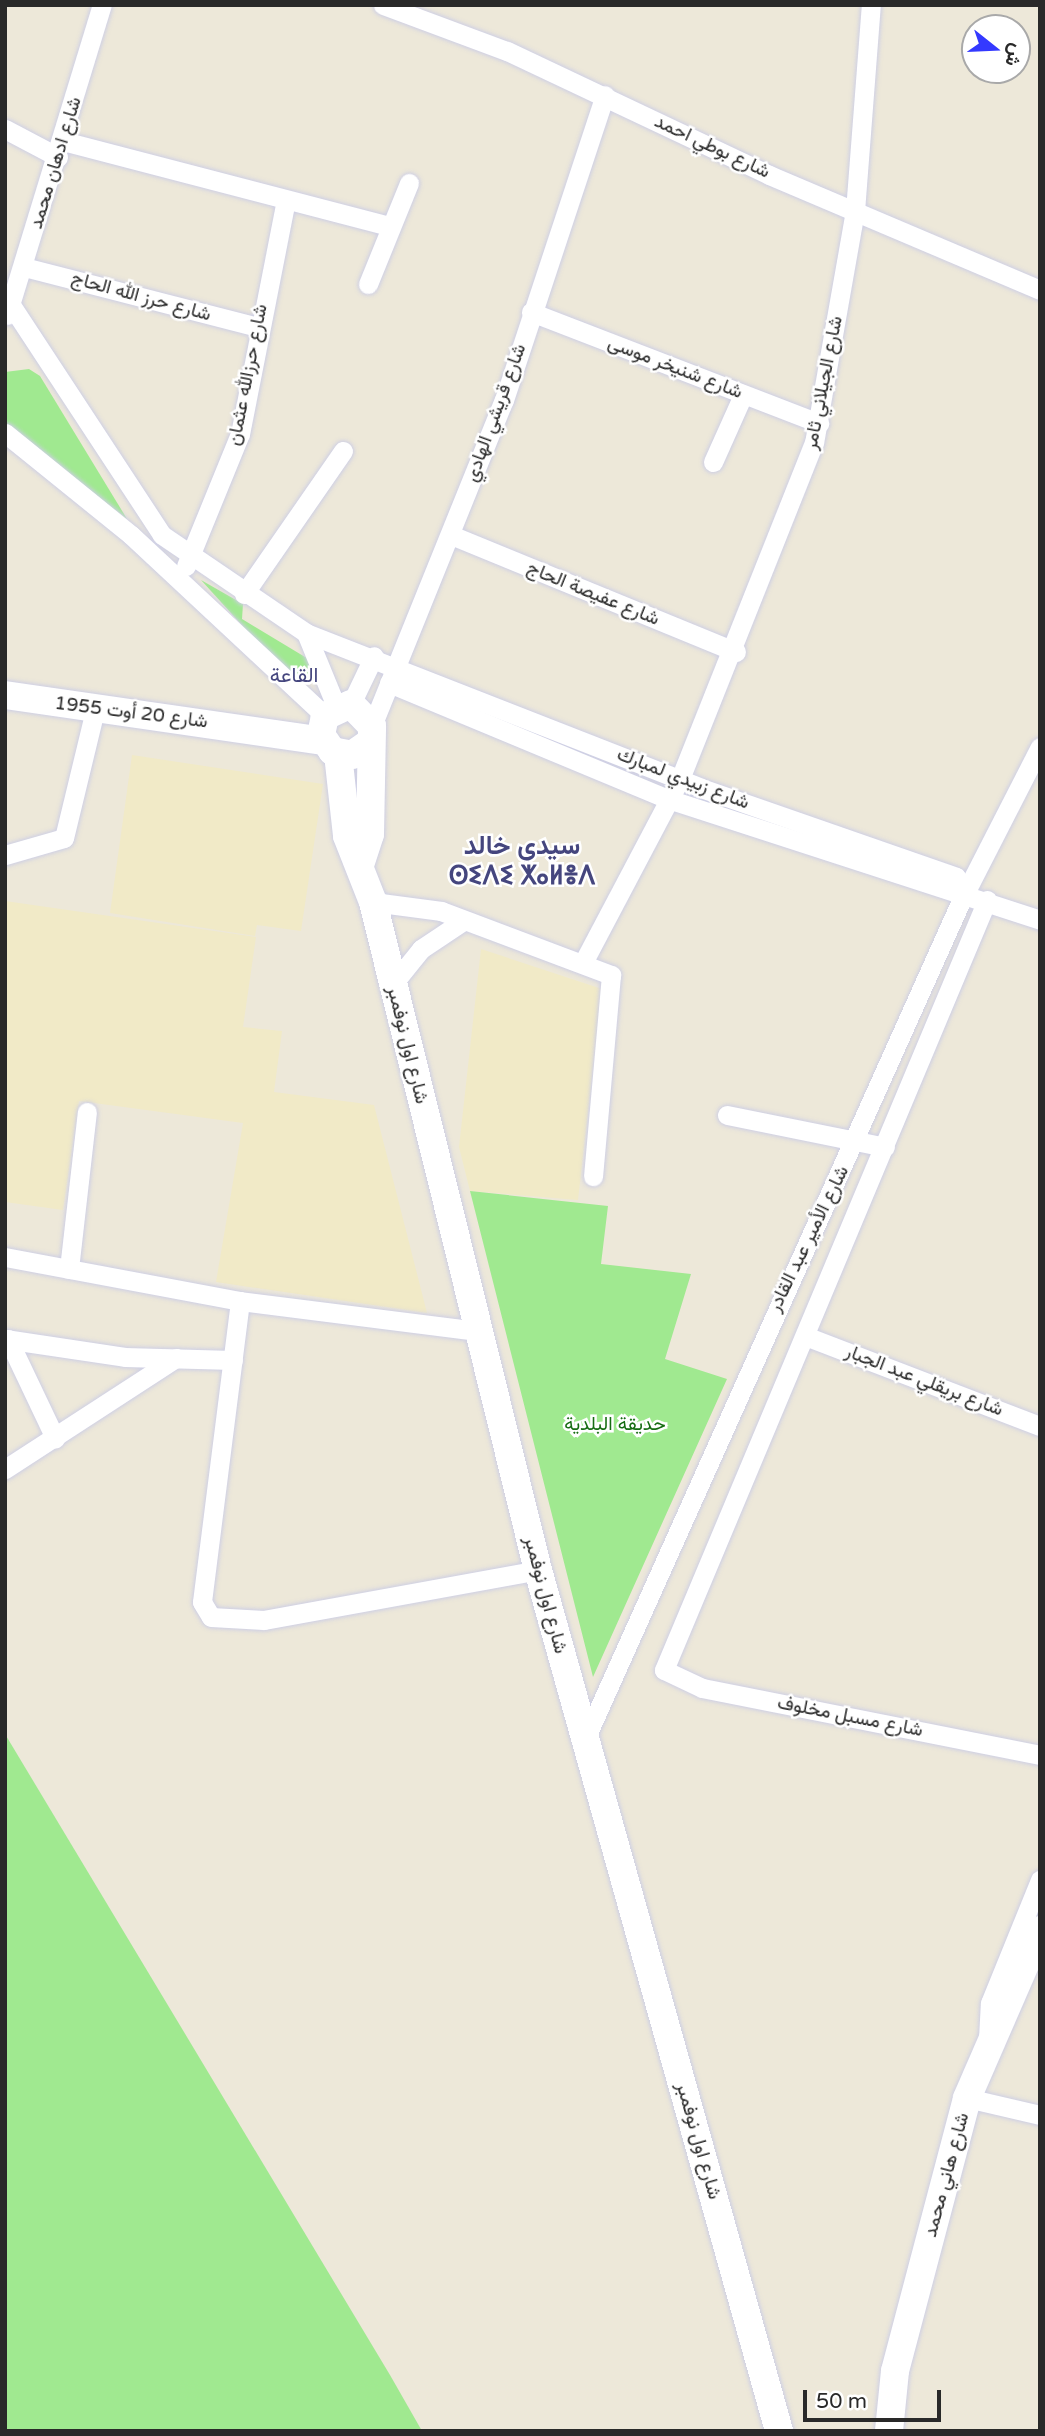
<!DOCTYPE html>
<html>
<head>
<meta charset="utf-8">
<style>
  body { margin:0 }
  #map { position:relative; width:1045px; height:2436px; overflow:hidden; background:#ede8d9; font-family:"Varela Round",Vazirmatn,"Noto Sans Tifinagh",sans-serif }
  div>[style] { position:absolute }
  .education>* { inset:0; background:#f1eac7 }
  .green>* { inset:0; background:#a0e990 }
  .roads { filter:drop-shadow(0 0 2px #cecfe4) drop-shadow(0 0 2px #cecfe4) }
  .street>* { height:19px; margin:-9.5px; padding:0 9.5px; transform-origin:9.5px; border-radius:9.5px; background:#fff }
  .secondary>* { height:28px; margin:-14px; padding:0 14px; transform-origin:14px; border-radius:14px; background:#fff }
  span { translate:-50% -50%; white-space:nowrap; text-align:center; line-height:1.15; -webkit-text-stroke:5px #fff; paint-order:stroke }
  .street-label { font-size:19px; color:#292929 }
  .park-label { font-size:19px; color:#166d12 }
  .neighbourhood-label { font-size:21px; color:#45467e }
  .district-label { font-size:26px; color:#45467e; font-weight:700 }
  .frame { position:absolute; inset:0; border:7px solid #292929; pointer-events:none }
  .north { position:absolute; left:961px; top:14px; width:70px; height:70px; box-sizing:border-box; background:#fff; border:2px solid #a9a9a9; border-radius:50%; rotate:108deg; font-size:19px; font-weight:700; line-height:28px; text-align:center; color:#292929 }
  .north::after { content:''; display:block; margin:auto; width:24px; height:32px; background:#3439ff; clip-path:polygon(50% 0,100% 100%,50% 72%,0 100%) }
  .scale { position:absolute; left:803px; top:2390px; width:138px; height:32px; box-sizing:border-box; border:4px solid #292929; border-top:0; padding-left:9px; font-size:21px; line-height:24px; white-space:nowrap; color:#292929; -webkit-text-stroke:5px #fff; paint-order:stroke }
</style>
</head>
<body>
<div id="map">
  <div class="education">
    <i style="clip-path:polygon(132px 755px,323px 784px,301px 931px,257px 925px,255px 936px,110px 913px)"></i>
    <i style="clip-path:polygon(5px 901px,256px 937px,243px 1027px,282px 1031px,274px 1092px,374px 1105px,427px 1313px,216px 1282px,243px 1123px,79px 1101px,63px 1210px,5px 1202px)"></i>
    <i style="clip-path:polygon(481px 949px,602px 989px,578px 1200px,470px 1191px,459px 1147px)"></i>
  </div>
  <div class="green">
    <i style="clip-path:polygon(29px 369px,40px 376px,127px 519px,5px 425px,5px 372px)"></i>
    <i style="clip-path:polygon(201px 580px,243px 604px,242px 619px,315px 663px,316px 671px,295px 684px)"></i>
    <i style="clip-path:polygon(470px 1191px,608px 1206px,601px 1264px,691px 1274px,665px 1359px,727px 1379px,593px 1677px)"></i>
    <i style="clip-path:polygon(5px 1734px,390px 2375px,422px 2431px,5px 2431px)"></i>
  </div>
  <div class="roads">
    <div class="street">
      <i style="left:383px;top:5px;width:132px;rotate:20.4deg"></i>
      <i style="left:507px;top:51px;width:290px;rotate:25.3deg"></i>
      <i style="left:769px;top:175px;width:294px;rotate:23deg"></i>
      <i style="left:5px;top:129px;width:60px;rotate:27.8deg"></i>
      <i style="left:63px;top:141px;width:337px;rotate:14.6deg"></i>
      <i style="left:24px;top:267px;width:241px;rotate:14.4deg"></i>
      <i style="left:368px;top:284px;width:109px;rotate:-67.9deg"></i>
      <i style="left:11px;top:305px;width:275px;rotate:56.7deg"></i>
      <i style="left:162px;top:535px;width:174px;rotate:34.2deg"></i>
      <i style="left:306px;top:633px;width:424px;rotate:21.4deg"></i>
      <i style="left:701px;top:788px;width:270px;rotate:19.2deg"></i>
      <i style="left:956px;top:877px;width:17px;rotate:57deg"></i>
      <i style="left:531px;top:312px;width:309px;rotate:21.1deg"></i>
      <i style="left:7px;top:315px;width:324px;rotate:-73deg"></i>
      <i style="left:5px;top:433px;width:162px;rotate:39deg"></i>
      <i style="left:131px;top:535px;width:265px;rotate:43deg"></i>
      <i style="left:713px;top:462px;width:73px;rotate:-65.9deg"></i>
      <i style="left:451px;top:535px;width:308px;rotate:22.3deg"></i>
      <i style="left:186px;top:566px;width:143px;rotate:-67.8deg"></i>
      <i style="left:240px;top:434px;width:234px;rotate:-78.9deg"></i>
      <i style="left:244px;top:594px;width:174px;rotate:-55.3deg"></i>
      <i style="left:306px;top:633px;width:79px;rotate:67.7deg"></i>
      <i style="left:389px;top:683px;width:302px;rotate:22.6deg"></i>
      <i style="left:668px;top:799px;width:391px;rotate:18deg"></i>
      <i style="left:351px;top:704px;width:53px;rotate:-64.4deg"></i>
      <i style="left:372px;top:726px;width:352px;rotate:-68deg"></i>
      <i style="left:504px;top:400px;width:321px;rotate:-71.7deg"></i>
      <i style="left:5px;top:855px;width:61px;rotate:-16.1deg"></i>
      <i style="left:64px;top:838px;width:132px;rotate:-76.4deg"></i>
      <i style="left:987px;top:900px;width:835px;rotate:112.76deg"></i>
      <i style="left:664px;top:1670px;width:42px;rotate:25.3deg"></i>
      <i style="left:702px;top:1688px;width:345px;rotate:11.2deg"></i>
      <i style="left:373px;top:902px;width:69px;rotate:7.5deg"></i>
      <i style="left:441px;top:911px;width:182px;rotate:20.6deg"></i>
      <i style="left:611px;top:975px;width:202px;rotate:95.1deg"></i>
      <i style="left:584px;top:961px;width:206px;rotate:-62.2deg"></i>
      <i style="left:680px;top:779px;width:362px;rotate:-68.3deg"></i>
      <i style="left:814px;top:443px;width:236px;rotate:-80deg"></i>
      <i style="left:855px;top:211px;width:207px;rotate:-85.6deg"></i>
      <i style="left:392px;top:985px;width:46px;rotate:-51.1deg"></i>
      <i style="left:421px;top:949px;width:50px;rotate:-33.7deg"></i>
      <i style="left:727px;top:1115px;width:161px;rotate:11.4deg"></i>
      <i style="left:5px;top:1257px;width:239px;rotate:10.6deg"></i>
      <i style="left:240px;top:1301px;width:240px;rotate:7.2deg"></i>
      <i style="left:69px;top:1269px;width:158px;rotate:-83.5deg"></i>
      <i style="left:240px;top:1301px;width:303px;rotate:97.2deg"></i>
      <i style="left:202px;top:1602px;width:17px;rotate:59deg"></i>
      <i style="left:211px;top:1617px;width:53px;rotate:3.2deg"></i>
      <i style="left:264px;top:1620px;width:279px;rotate:-10.3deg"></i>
      <i style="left:808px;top:1337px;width:248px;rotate:21deg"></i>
      <i style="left:5px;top:1339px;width:121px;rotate:8.5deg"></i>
      <i style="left:125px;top:1357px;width:108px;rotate:1.6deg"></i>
      <i style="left:8px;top:1339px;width:110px;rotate:64.6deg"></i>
      <i style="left:5px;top:1469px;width:204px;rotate:-33deg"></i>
      <i style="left:587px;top:1735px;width:912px;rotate:-65.85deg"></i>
      <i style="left:960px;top:903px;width:175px;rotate:-62.9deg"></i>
      <i style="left:988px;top:2039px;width:36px;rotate:-87deg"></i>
      <i style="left:990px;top:2003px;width:133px;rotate:-67.9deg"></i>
      <i style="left:967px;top:2098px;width:75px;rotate:13.1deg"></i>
    </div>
    <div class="secondary">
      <i style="left:5px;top:695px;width:321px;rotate:8.2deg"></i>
      <i style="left:338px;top:754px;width:82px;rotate:83.7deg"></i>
      <i style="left:347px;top:836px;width:71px;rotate:68.5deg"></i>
      <i style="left:373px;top:902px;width:688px;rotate:76.13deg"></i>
      <i style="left:538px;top:1570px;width:894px;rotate:74.36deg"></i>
      <i style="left:361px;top:862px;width:29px;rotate:-72deg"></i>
      <i style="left:370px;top:834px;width:108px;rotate:-88.9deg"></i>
      <i style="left:372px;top:726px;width:30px;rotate:-134deg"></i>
      <i style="left:351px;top:704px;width:29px;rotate:155deg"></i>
      <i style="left:325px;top:716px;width:19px;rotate:102deg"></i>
      <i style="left:321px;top:735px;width:19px;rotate:55deg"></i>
      <i style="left:332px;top:751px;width:20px;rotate:11deg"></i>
      <i style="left:352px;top:755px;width:21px;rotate:-35deg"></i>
      <i style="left:889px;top:2431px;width:60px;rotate:-84.3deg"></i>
      <i style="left:895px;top:2371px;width:282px;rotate:-75.2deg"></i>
      <i style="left:967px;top:2098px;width:183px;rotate:-66.5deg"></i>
    </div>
  </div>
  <div class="street-label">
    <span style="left:712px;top:147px;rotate:25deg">شارع بوطي احمد</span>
    <span style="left:56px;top:163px;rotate:-73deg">شارع ادهان محمد</span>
    <span style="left:141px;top:297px;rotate:15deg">شارع حرز الله الحاج</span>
    <span style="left:675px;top:368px;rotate:21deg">شارع شنيخر موسى</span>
    <span style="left:248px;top:375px;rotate:-79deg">شارع حرزالله عثمان</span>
    <span style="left:824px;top:383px;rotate:-79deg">شارع الجيلاني ثامر</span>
    <span style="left:496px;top:413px;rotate:-70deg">شارع قريشي الهادي</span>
    <span style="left:593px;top:594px;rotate:22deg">شارع عفيصة الحاج</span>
    <span style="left:131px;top:713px;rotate:7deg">شارع 20 أوت 1955</span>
    <span style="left:683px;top:779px;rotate:21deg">شارع زبيدي لمبارك</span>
    <span style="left:407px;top:1045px;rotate:76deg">شارع اول نوفمبر</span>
    <span style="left:809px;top:1239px;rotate:-64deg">شارع الأمير عبد القادر</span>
    <span style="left:924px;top:1381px;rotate:21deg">شارع بريقلي عبد الجبار</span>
    <span style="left:545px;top:1595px;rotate:75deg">شارع اول نوفمبر</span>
    <span style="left:850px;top:1717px;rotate:11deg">شارع مسبل مخلوف</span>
    <span style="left:698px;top:2141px;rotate:74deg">شارع اول نوفمبر</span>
    <span style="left:947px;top:2175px;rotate:-75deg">شارع هاني محمد</span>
  </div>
  <div class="park-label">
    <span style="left:615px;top:1425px">حديقة البلدية</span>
  </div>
  <div class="neighbourhood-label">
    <span style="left:294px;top:676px">القاعة</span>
  </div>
  <div class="district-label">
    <span style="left:522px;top:861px">سيدي خالد<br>ⵙⵉⴷⵉ ⵅⴰⵍⴻⴷ</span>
  </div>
  <div class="frame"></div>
  <div class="north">ش</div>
  <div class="scale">50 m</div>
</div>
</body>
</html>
